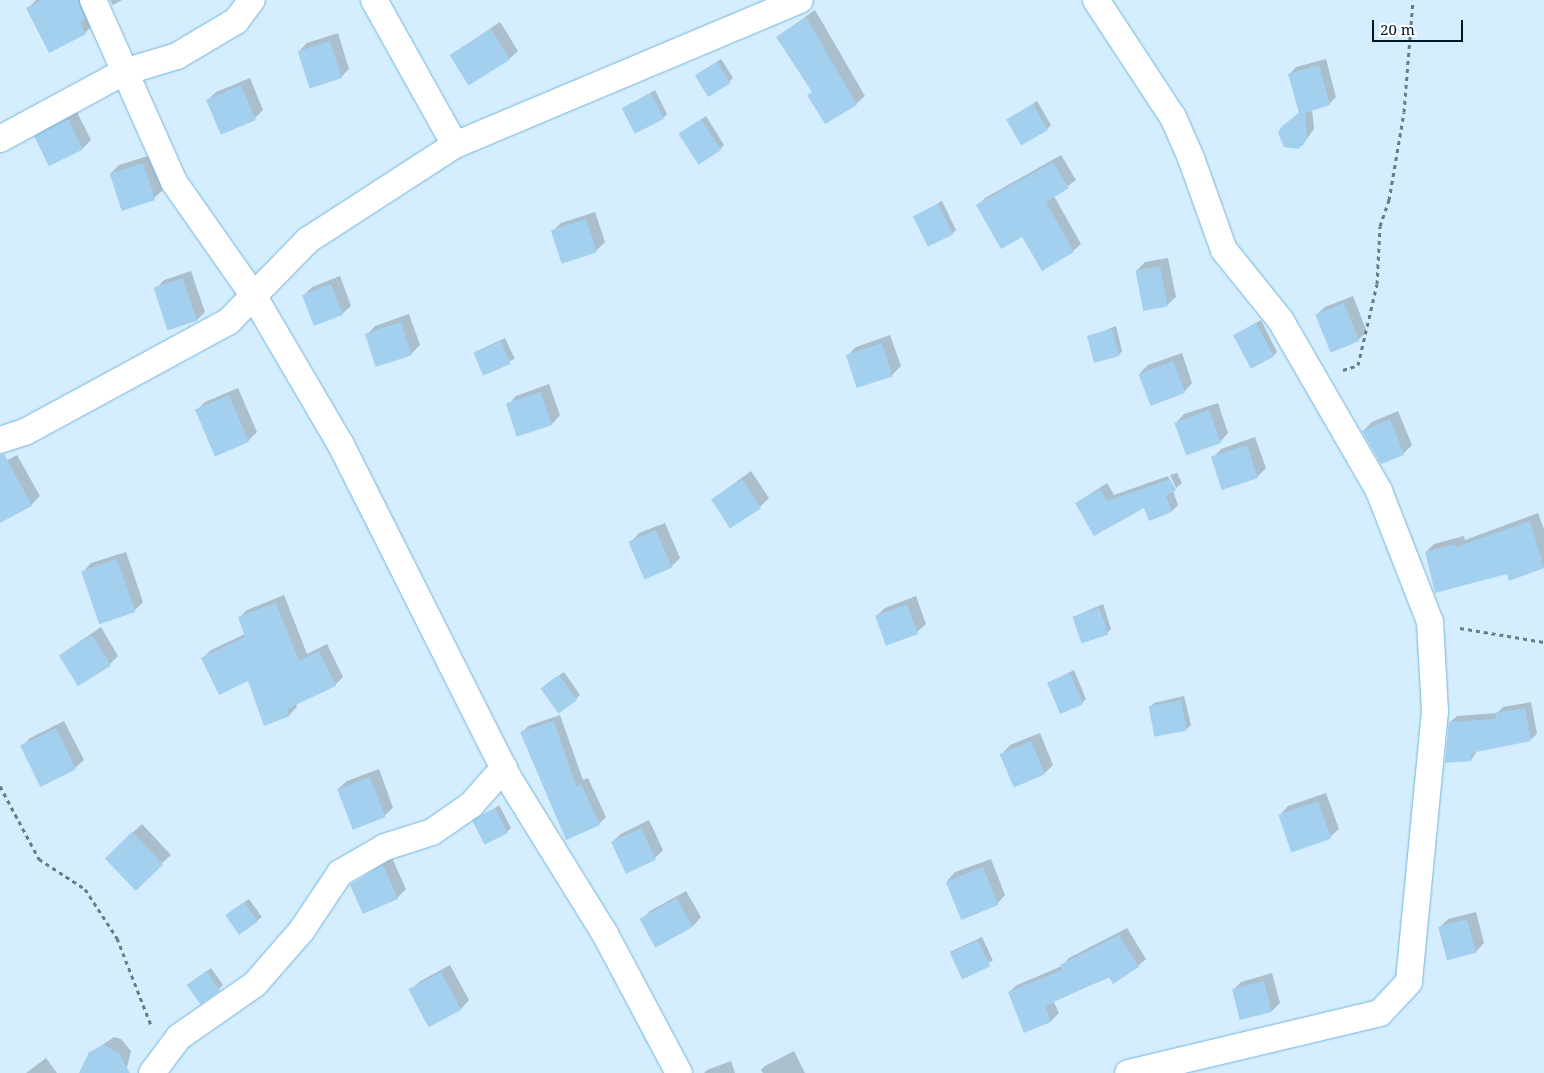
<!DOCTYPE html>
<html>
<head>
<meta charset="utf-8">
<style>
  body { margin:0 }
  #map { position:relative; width:1544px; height:1073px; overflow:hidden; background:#d5eeff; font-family:"Noto Serif",serif }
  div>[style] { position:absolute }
  .shadow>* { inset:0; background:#0003; transform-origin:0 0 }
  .building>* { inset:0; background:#a3d0ef; transform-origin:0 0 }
  .path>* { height:3px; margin-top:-1.5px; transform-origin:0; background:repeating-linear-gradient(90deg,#647c8c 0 4px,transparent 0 8px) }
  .roads { filter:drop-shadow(0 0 1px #75b4dc) drop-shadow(0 0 1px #75b4dc) }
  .minor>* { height:26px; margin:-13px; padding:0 13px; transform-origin:13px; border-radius:13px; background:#fff }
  span { translate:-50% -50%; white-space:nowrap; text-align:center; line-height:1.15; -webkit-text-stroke:5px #fff; paint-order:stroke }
  .scale { position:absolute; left:1372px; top:20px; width:91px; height:22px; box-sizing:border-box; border:2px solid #001726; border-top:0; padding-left:6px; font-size:15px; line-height:18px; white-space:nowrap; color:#001726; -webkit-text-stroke:4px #fff; paint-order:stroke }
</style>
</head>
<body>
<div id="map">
  <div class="shadow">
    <i style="clip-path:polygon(36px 0,90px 0,94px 24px,85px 33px,28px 8px)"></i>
    <i style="clip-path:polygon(110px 0,122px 0,113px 5px)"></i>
    <i style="clip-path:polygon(815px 10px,865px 96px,856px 104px,813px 91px,777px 37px)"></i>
    <i style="clip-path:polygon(500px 22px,518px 51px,509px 59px,451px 55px)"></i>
    <i style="clip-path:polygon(338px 33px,349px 69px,341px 77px,298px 52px,307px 43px)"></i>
    <i style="clip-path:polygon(721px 59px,733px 78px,729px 82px,696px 75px)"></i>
    <i style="clip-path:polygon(1326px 59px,1336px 97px,1329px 104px,1312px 109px,1314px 129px,1303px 144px,1282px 127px,1300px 112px,1289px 75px,1296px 67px)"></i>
    <i style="clip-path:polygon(250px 78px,263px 110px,255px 118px,208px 100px,216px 92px)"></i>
    <i style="clip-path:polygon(655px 90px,667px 114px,663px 118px,624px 108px)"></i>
    <i style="clip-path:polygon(1037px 101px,1051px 125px,1047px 129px,1008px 120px)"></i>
    <i style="clip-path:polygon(77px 112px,91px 140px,82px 149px,36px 137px,45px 129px)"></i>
    <i style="clip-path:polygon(706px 116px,724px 145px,720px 149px,681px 134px)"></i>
    <i style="clip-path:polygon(151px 155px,163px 190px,154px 198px,110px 174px,119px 165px)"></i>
    <i style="clip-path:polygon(1061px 155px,1076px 180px,1054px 196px,1081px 244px,1073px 251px,1023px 235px,978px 205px,985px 198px)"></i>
    <i style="clip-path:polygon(942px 201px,956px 230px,952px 234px,914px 217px)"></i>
    <i style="clip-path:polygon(595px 212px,605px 242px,596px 251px,552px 232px,561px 223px)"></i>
    <i style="clip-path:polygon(1168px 258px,1176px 297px,1167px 305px,1136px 271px,1145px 262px)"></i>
    <i style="clip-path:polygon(191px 271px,205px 312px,197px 320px,156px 289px,164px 280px)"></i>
    <i style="clip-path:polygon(340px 276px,351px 306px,342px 314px,303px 296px,312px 287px)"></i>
    <i style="clip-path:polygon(1353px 296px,1367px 332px,1358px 340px,1316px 315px,1325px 307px)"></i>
    <i style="clip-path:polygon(409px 314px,420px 345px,411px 354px,367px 335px,375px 326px)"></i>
    <i style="clip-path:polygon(1261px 320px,1277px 352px,1273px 356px,1234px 335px)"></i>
    <i style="clip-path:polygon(1116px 326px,1122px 351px,1119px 355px,1089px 337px)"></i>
    <i style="clip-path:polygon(890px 335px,901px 366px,892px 375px,848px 355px,856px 347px)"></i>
    <i style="left:505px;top:338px;width:23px;height:34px;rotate:65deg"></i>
    <i style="clip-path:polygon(1182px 353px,1192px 383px,1184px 392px,1140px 373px,1148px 365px)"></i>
    <i style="clip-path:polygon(549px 384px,560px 415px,552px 424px,518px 435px,508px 405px,516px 396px)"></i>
    <i style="clip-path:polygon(238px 388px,257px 432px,248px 441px,216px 455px,197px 410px,205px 402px)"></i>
    <i style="clip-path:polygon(1218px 403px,1228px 433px,1220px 442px,1176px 423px,1184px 414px)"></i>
    <i style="clip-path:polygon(1398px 411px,1412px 445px,1403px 454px,1381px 462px,1363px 431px,1372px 422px)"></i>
    <i style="clip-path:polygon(1255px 437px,1266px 468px,1257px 477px,1213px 458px,1221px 449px)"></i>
    <i style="clip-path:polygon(17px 455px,40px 496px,31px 505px,0 511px,0 464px)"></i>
    <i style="clip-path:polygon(751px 471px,769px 498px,760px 507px,713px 499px)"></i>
    <i style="clip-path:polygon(1177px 473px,1182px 483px,1176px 488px,1170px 475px)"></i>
    <i style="clip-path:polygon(1168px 476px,1178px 505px,1172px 511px,1145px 506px,1076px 503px,1107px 483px,1114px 495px)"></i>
    <i style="clip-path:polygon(1538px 513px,1544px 529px,1544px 567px,1510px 579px,1508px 573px,1426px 552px,1434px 544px,1464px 536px,1465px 540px)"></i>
    <i style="clip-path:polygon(665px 523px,680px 558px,671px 567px,631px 542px,639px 533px)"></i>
    <i style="clip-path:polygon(126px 552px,143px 602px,134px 611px,83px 572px,91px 563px)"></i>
    <i style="clip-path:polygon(284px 595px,307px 654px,327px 644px,343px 677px,335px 685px,296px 704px,297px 707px,289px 715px,248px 679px,203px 658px,211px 650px,245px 634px,239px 618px,247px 610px)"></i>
    <i style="clip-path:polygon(916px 596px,926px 624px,917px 632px,887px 644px,876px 616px,885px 608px)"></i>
    <i style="clip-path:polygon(1103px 604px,1111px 629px,1107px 633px,1073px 617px)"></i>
    <i style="clip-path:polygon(101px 627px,118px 656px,110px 664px,60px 655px)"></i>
    <i style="clip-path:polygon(1074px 670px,1086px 699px,1082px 703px,1048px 683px)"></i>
    <i style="clip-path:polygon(564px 672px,580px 695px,576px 699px,546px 684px)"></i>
    <i style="clip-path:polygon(1184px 696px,1191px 725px,1187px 729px,1150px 707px,1154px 703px)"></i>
    <i style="clip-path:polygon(1531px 702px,1537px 734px,1530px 740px,1477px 751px,1471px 760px,1450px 722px,1457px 716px,1497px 713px,1503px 707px)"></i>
    <i style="clip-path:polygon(560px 715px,583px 780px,588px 778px,606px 817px,599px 824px,522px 733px,528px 726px)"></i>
    <i style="clip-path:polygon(64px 721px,84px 760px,75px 768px,22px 746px,30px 738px)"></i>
    <i style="clip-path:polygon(1040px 733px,1053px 765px,1045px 773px,1002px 754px,1010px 745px)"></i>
    <i style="clip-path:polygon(379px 769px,393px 808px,384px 816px,338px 789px,347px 781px)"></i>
    <i style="clip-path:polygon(1326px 793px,1339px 829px,1330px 837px,1280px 815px,1288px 806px)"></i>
    <i style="clip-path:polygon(499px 805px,511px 828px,507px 832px,475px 822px)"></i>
    <i style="clip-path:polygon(649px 820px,663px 850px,655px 858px,612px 842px,621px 834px)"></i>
    <i style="clip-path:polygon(142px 824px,171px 855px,162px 863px,115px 849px)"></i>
    <i style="clip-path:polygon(392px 858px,406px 889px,397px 898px,351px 885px)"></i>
    <i style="clip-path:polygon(991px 859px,1005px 895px,997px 904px,947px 881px,955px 872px)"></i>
    <i style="clip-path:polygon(686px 891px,701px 917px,693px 926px,656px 946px,641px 920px,650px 911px)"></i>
    <i style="clip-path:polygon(249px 899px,262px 917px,240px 933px,231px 911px)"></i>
    <i style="clip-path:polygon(1476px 912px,1484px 943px,1476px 952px,1439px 928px,1448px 919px)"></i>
    <i style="clip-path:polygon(1127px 928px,1146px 959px,1138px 966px,1053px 1000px,1059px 1013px,1051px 1021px,1025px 1031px,1009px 992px,1017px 985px,1062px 966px,1069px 958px)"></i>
    <i style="left:982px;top:937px;width:26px;height:35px;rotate:65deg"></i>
    <i style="clip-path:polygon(450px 965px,469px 1000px,461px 1009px,429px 1025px,410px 990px,419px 982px)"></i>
    <i style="clip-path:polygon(211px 968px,223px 985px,219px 989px,193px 981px)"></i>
    <i style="clip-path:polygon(1272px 973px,1280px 1003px,1272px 1011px,1233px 990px,1241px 982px)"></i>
    <i style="clip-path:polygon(114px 1037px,121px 1039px,131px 1051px,127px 1067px,121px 1073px,87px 1073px,90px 1053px)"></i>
    <i style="clip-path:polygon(794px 1051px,805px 1073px,763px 1073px,761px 1070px,765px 1066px)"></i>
    <i style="clip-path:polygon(46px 1058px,57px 1073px,26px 1073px)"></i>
    <i style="clip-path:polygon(731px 1061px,735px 1073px,704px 1073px,707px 1070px)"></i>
  </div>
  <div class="building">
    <i style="clip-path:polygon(42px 0,78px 0,85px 20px,80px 22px,86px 34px,49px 53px,26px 8px)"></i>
    <i style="clip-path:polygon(806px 17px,857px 105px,825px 124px,807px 95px,812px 92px,776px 37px)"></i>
    <i style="left:491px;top:29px;width:36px;height:49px;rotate:58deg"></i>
    <i style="left:330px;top:41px;width:39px;height:34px;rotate:72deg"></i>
    <i style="left:717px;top:62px;width:25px;height:26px;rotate:58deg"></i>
    <i style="clip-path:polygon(1319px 65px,1330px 105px,1305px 113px,1307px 137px,1304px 144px,1298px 149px,1284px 147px,1278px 133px,1281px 127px,1299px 113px,1288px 74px)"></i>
    <i style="left:241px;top:85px;width:38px;height:38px;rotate:67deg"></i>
    <i style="left:651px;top:93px;width:29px;height:33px;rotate:63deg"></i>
    <i style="left:1033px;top:104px;width:30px;height:31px;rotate:60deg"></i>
    <i style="left:68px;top:119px;width:34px;height:38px;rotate:64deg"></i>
    <i style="left:701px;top:119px;width:37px;height:27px;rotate:57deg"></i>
    <i style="clip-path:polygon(1053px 162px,1069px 188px,1046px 202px,1074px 252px,1042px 271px,1022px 237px,1001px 249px,976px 205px)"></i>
    <i style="left:143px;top:163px;width:39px;height:35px;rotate:72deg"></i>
    <i style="left:938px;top:204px;width:34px;height:28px;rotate:64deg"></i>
    <i style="left:586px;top:219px;width:35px;height:37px;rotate:72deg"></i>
    <i style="left:1160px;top:266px;width:41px;height:25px;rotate:79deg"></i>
    <i style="left:183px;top:278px;width:45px;height:31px;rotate:72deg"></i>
    <i style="left:331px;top:284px;width:33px;height:31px;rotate:69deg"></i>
    <i style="left:1344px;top:303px;width:41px;height:31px;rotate:68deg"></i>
    <i style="left:401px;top:322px;width:35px;height:38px;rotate:72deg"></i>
    <i style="left:1256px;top:323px;width:38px;height:26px;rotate:62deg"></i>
    <i style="left:1112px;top:329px;width:28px;height:26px;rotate:75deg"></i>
    <i style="left:501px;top:341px;width:25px;height:30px;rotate:67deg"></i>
    <i style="left:882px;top:343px;width:35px;height:38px;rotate:72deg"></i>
    <i style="left:1173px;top:361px;width:34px;height:37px;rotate:69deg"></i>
    <i style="left:541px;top:392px;width:35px;height:37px;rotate:72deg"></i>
    <i style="left:229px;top:395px;width:51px;height:37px;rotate:67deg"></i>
    <i style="left:1209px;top:410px;width:35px;height:37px;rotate:70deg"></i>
    <i style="clip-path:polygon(1390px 419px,1404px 455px,1381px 464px,1362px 431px)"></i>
    <i style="left:1247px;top:445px;width:35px;height:38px;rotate:72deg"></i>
    <i style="clip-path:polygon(4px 454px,32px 506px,0 523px,0 455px)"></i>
    <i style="left:742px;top:479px;width:35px;height:37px;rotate:57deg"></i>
    <i style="clip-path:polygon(1170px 479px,1176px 490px,1166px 496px,1172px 512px,1149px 521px,1144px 508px,1094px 536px,1075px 503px,1100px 489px,1107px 501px)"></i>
    <i style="clip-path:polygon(1530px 521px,1544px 568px,1509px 581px,1507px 574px,1435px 593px,1425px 552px,1455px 544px,1456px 547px)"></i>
    <i style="left:656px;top:530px;width:41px;height:30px;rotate:67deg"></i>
    <i style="left:117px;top:559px;width:56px;height:38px;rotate:71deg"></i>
    <i style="clip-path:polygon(276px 603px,299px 661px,319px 651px,336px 686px,287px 709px,290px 716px,264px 726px,248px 681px,219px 695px,201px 658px,245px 637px,238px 617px)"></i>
    <i style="left:907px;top:604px;width:32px;height:34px;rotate:70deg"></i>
    <i style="left:1099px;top:608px;width:28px;height:28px;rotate:71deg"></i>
    <i style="left:92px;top:635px;width:36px;height:39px;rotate:58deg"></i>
    <i style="left:1070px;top:673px;width:34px;height:25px;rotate:67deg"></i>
    <i style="left:559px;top:675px;width:31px;height:23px;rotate:54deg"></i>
    <i style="left:1181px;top:700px;width:31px;height:33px;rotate:79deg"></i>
    <i style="clip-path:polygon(1525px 708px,1531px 741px,1471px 753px,1471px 761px,1445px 763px,1449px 722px,1496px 719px,1495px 713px)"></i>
    <i style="clip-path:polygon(554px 721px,576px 786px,581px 784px,600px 825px,566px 840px,520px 732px)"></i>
    <i style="left:56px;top:728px;width:46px;height:40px;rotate:64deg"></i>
    <i style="left:1031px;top:741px;width:36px;height:34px;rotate:67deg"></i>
    <i style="left:370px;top:777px;width:43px;height:35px;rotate:69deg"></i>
    <i style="left:1318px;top:801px;width:40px;height:42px;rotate:71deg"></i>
    <i style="left:495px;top:808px;width:28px;height:26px;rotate:63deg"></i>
    <i style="left:641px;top:828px;width:35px;height:33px;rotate:65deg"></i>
    <i style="left:132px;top:832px;width:45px;height:38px;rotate:46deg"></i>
    <i style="clip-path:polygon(383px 865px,398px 899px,363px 914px,350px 885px)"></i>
    <i style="left:983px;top:867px;width:41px;height:40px;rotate:68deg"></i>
    <i style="left:677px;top:898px;width:33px;height:43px;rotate:61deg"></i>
    <i style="left:244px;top:902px;width:24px;height:23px;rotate:55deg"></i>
    <i style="left:1467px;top:919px;width:35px;height:30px;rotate:75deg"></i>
    <i style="clip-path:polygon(1119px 935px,1139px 967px,1113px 984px,1109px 977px,1045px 1006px,1051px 1022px,1024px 1033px,1008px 992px,1062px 970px,1060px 965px)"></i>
    <i style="left:978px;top:940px;width:29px;height:31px;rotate:65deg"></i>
    <i style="left:206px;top:971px;width:24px;height:24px;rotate:54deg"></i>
    <i style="left:441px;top:972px;width:43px;height:37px;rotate:62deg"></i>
    <i style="left:1264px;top:981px;width:32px;height:33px;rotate:76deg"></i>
    <i style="clip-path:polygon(104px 1045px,119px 1053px,130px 1073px,79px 1073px,89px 1052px)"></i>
  </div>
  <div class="path">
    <i style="left:1343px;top:370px;width:16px;rotate:-18deg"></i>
    <i style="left:1358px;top:365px;width:83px;rotate:-76.8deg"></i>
    <i style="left:1377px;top:284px;width:58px;rotate:-87deg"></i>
    <i style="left:1380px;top:226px;width:28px;rotate:-71deg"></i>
    <i style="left:1389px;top:200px;width:89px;rotate:-80.3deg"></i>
    <i style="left:1404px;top:112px;width:112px;rotate:-85.4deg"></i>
    <i style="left:1460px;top:628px;width:85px;rotate:9.5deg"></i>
    <i style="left:0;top:786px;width:83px;rotate:61.9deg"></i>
    <i style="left:39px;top:859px;width:55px;rotate:33.1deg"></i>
    <i style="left:85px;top:889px;width:59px;rotate:56.9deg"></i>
    <i style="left:117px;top:938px;width:93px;rotate:68.7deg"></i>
  </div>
  <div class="roads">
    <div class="minor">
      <i style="left:93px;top:0;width:199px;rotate:66deg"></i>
      <i style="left:174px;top:182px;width:138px;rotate:55deg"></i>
      <i style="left:253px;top:295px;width:172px;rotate:59.6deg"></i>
      <i style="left:340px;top:443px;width:376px;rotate:63.3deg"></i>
      <i style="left:509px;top:779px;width:180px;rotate:58.2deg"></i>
      <i style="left:604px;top:932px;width:160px;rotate:62deg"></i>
      <i style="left:374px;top:0;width:166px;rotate:60.8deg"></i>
      <i style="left:1096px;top:0;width:140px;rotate:56.7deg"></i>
      <i style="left:1173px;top:117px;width:45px;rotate:66.3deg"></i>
      <i style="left:1191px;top:158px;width:98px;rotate:70.3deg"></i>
      <i style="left:1224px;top:250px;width:91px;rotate:51.2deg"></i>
      <i style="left:1281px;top:321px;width:196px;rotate:60deg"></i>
      <i style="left:1379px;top:491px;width:141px;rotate:68.7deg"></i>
      <i style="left:1430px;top:622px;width:89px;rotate:86.8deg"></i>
      <i style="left:1435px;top:711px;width:272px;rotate:95.5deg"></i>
      <i style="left:1409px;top:982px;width:42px;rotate:133.1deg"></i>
      <i style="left:1380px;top:1013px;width:259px;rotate:166.6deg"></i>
      <i style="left:0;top:139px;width:141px;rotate:-28.4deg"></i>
      <i style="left:124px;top:72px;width:55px;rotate:-16.8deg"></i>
      <i style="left:177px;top:56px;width:69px;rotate:-30.7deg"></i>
      <i style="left:236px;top:21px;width:26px;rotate:-53deg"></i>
      <i style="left:0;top:440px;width:26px;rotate:-18deg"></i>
      <i style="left:25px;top:432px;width:231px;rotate:-28.5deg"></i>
      <i style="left:228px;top:322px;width:115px;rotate:-45.7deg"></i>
      <i style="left:308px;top:240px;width:175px;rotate:-32.9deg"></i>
      <i style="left:455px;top:145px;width:374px;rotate:-22.8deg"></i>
      <i style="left:152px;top:1073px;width:45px;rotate:-53.1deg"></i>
      <i style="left:179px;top:1037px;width:93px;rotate:-34.9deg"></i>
      <i style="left:255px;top:984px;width:72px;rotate:-49deg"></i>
      <i style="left:302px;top:930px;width:69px;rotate:-56.3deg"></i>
      <i style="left:340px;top:873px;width:52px;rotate:-30deg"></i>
      <i style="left:385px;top:847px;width:49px;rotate:-17.7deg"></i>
      <i style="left:432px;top:832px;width:47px;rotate:-34.7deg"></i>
      <i style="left:471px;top:805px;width:50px;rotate:-48.3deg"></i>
    </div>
  </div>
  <div class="scale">20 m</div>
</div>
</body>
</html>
